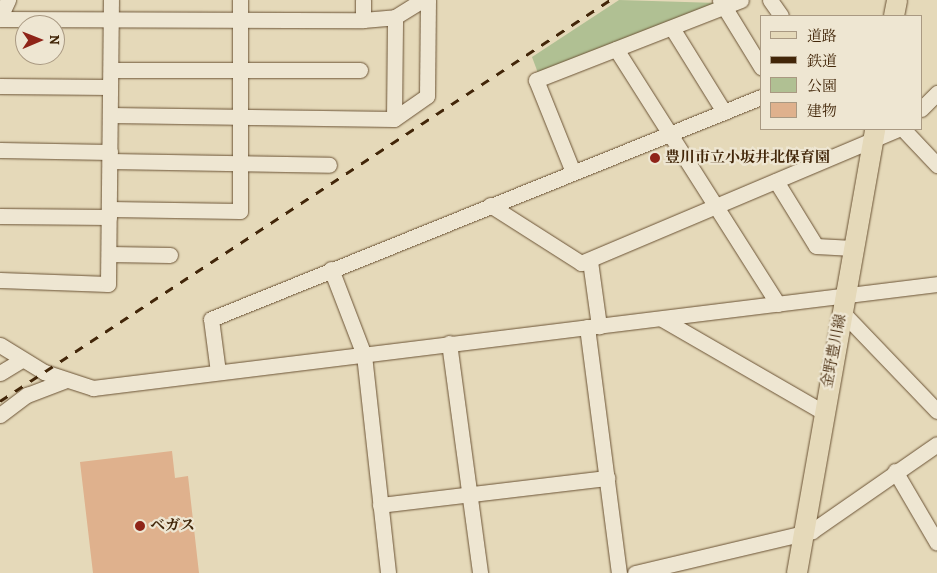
<!DOCTYPE html>
<html>
<head>
<meta charset="utf-8">
<style>
  body { margin:0 }
  #map { position:relative; width:937px; height:573px; overflow:hidden; background:#e5d9b9; font-family:Alegreya,"Noto Serif JP",serif }
  div>[style] { position:absolute }
  .green>* { inset:0; background:#b0c093 }
  .building>* { inset:0; background:#dfb18d }
  .roads { filter:drop-shadow(0 0 1px #6b5335) drop-shadow(0 0 1px #6b5335) }
  .minor>* { height:15px; margin:-7.5px; padding:0 7.5px; transform-origin:7.5px; border-radius:7.5px; background:#eee6d2 }
  .major>* { height:20px; margin:-10px; padding:0 10px; transform-origin:10px; border-radius:10px; background:#e5d9b9 }
  .rail>* { height:3px; margin-top:-1.5px; transform-origin:0; background:repeating-linear-gradient(90deg,#422609 0 9px,transparent 0 18px) }
  .dots>* { width:14px; height:14px; translate:-50% -50%; box-sizing:border-box; border:2px solid #eee6d2; border-radius:50% }
  span { translate:-50% -50%; white-space:nowrap; text-align:center; line-height:1.15; -webkit-text-stroke:4.5px #eee6d2; paint-order:stroke }
  .poi-label { font-size:15px; color:#422609; font-weight:700 }
  .left { translate:0 -50%; text-align:left }
  .street-label { font-size:15px; color:#422609 }
  .legend { position:absolute; left:760px; top:15px; width:162px; height:115px; box-sizing:border-box; background:#eee6d2; border:1px solid #a99982; margin:0; padding:6px 9px; list-style:none; font-size:15px; color:#422609 }
  .legend li { display:flex; align-items:center; gap:10px; height:25px }
  .legend b { width:25px; border:1px solid #a99982 }
  .north { position:absolute; left:15px; top:15px; width:50px; height:50px; box-sizing:border-box; background:#eee6d2; border:1px solid #a99982; border-radius:50%; rotate:89deg; font-size:14px; font-weight:700; line-height:20px; text-align:center; color:#422609 }
  .north::after { content:''; display:block; margin:auto; width:18px; height:22px; background:#8f2418; clip-path:polygon(50% 0,100% 100%,50% 72%,0 100%) }
</style>
</head>
<body>
<div id="map">
  <div class="green">
    <i style="clip-path:polygon(619px 0,718px 3px,538px 73px,532px 57px)"></i>
  </div>
  <div class="building">
    <i style="clip-path:polygon(172px 451px,175px 478px,188px 476px,199px 573px,93px 573px,80px 462px)"></i>
  </div>
  <div class="roads">
    <div class="minor">
      <i style="left:720px;top:0;width:79px;rotate:58.5deg"></i>
      <i style="left:770px;top:0;width:19px;rotate:55deg"></i>
      <i style="left:0;top:17px;width:19px;rotate:-65deg"></i>
      <i style="left:0;top:19px;width:363px;rotate:0.2deg"></i>
      <i style="left:363px;top:20px;width:32px;rotate:-5deg"></i>
      <i style="left:395px;top:17px;width:32px;rotate:-32deg"></i>
      <i style="left:363px;top:20px;width:20px;rotate:-90deg"></i>
      <i style="left:672px;top:28px;width:99px;rotate:58.2deg"></i>
      <i style="left:616px;top:49px;width:302px;rotate:57.6deg"></i>
      <i style="left:111px;top:70px;width:249px"></i>
      <i style="left:0;top:86px;width:110px;rotate:0.5deg"></i>
      <i style="left:921px;top:109px;width:23px;rotate:-45deg"></i>
      <i style="left:110px;top:115px;width:284px;rotate:0.8deg"></i>
      <i style="left:394px;top:119px;width:40px;rotate:-34.9deg"></i>
      <i style="left:427px;top:96px;width:96px;rotate:-89.4deg"></i>
      <i style="left:394px;top:119px;width:102px;rotate:-89.4deg"></i>
      <i style="left:903px;top:129px;width:50px;rotate:46.6deg"></i>
      <i style="left:0;top:150px;width:110px;rotate:1deg"></i>
      <i style="left:110px;top:161px;width:219px;rotate:1deg"></i>
      <i style="left:573px;top:172px;width:99px;rotate:-111.9deg"></i>
      <i style="left:536px;top:80px;width:220px;rotate:-21.3deg"></i>
      <i style="left:776px;top:181px;width:76px;rotate:58.4deg"></i>
      <i style="left:816px;top:246px;width:37px;rotate:3deg"></i>
      <i style="left:490px;top:205px;width:108px;rotate:32.5deg"></i>
      <i style="left:581px;top:263px;width:344px;rotate:-22.9deg"></i>
      <i style="left:109px;top:209px;width:131px;rotate:0.9deg"></i>
      <i style="left:240px;top:211px;width:211px;rotate:-90deg"></i>
      <i style="left:0;top:216px;width:109px;rotate:0.5deg"></i>
      <i style="left:109px;top:254px;width:61px;rotate:0.9deg"></i>
      <i style="left:590px;top:261px;width:66px;rotate:82.1deg"></i>
      <i style="left:331px;top:269px;width:92px;rotate:69deg"></i>
      <i style="left:364px;top:355px;width:219px;rotate:83.7deg"></i>
      <i style="left:0;top:280px;width:108px;rotate:2.1deg"></i>
      <i style="left:108px;top:284px;width:284px;rotate:-89.4deg"></i>
      <i style="left:842px;top:312px;width:137px;rotate:46.2deg"></i>
      <i style="left:662px;top:319px;width:186px;rotate:30deg"></i>
      <i style="left:587px;top:327px;width:248px;rotate:82.6deg"></i>
      <i style="left:449px;top:343px;width:232px;rotate:82.3deg"></i>
      <i style="left:0;top:345px;width:52px;rotate:31.5deg"></i>
      <i style="left:44px;top:372px;width:52px;rotate:18.1deg"></i>
      <i style="left:93px;top:388px;width:850px;rotate:-7.02deg"></i>
      <i style="left:218px;top:372px;width:53px;rotate:-97.5deg"></i>
      <i style="left:211px;top:319px;width:593px;rotate:-21.98deg"></i>
      <i style="left:0;top:373px;width:23px;rotate:-31deg"></i>
      <i style="left:0;top:415px;width:34px;rotate:-37deg"></i>
      <i style="left:27px;top:395px;width:40px;rotate:-21deg"></i>
      <i style="left:895px;top:471px;width:83px;rotate:59.7deg"></i>
      <i style="left:380px;top:505px;width:229px;rotate:-6.8deg"></i>
      <i style="left:635px;top:573px;width:182px;rotate:-13.3deg"></i>
      <i style="left:812px;top:531px;width:152px;rotate:-34.8deg"></i>
    </div>
    <div class="major">
      <i style="left:894px;top:16px;width:16px;rotate:-79deg"></i>
      <i style="left:797px;top:573px;width:451px;rotate:-80deg"></i>
    </div>
  </div>
  <div class="rail">
    <i style="left:0;top:401px;width:730px;rotate:-33.32deg"></i>
  </div>
  <div class="dots">
    <i style="left:655px;top:158px;background:#8f2418"></i>
    <i style="left:140px;top:526px;background:#8f2418"></i>
  </div>
  <div class="poi-label">
    <span class="left" style="left:665px;top:158px">豊川市立小坂井北保育園</span>
    <span class="left" style="left:150px;top:526px">ベガス</span>
  </div>
  <div class="street-label">
    <span style="left:834px;top:351px;rotate:-79deg">金野豊川線</span>
  </div>
  <ul class="legend">
  <li><b style="height:6px;background:#e5d9b9"></b>道路</li>
  <li><b style="height:6px;background:#422609"></b>鉄道</li>
  <li><b style="height:14px;background:#b0c093"></b>公園</li>
  <li><b style="height:14px;background:#dfb18d"></b>建物</li>
  </ul>
  <div class="north">N</div>
</div>
</body>
</html>
